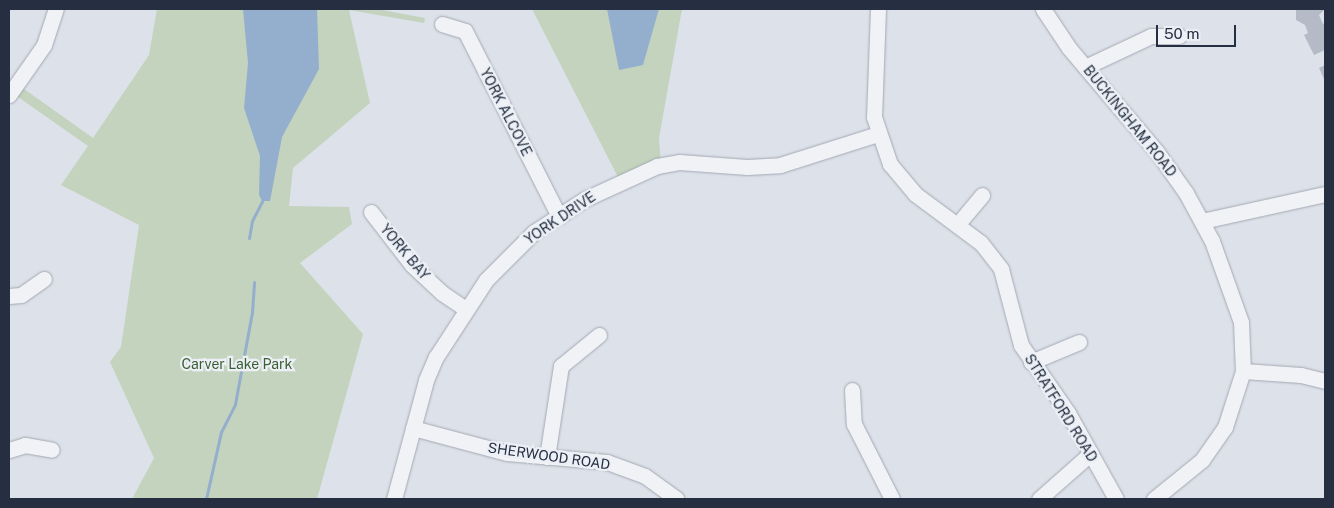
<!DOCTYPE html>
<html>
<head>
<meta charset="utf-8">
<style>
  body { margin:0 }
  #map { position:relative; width:1334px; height:508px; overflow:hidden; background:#dde1e9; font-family:"Public Sans",sans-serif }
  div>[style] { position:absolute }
  .green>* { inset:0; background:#c3d3bd }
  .water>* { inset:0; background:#94afcd }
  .stream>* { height:3px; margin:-1.5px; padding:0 1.5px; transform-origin:1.5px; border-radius:1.5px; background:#94afcd }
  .building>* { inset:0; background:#b4bac6 }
  .roads { filter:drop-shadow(0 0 1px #a2a8b3) drop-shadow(0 0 1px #a2a8b3) }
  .minor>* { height:15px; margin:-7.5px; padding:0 7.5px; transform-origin:7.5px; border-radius:7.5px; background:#f0f2f6 }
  span { translate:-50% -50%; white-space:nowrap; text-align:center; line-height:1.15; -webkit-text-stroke:4.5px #ecf0f6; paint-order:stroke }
  .street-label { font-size:14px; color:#252f41 }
  .park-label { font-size:14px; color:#395e31 }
  .frame { position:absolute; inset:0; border:10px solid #252f41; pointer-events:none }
  .scale { position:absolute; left:1156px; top:25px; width:80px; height:22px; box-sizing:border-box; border:2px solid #252f41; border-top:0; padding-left:6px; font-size:15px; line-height:18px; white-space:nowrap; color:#252f41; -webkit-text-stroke:4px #ecf0f6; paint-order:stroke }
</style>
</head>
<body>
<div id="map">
  <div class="green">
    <i style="clip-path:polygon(157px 9px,377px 9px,425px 18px,424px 23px,349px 10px,370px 103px,293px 168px,289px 206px,349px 207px,352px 224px,300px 263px,363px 334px,317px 499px,132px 499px,154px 458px,110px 362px,121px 347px,139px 225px,61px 185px,88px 146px,11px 92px,17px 84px,93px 138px,149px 55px)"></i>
    <i style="clip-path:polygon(532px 9px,682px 9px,659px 138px,661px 165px,620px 181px)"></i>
  </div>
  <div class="water">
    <i style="clip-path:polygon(243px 9px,317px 9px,319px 69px,282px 137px,270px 201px,262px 201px,259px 195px,260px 156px,244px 108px,248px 63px)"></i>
    <i style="clip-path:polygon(607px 9px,659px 9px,643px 65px,619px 70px)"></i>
  </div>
  <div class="stream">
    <i style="left:249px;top:238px;width:17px;rotate:-80deg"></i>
    <i style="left:252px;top:221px;width:22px;rotate:-63deg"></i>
    <i style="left:206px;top:499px;width:69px;rotate:-77.4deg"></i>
    <i style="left:221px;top:432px;width:31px;rotate:-63deg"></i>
    <i style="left:235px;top:404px;width:94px;rotate:-79.5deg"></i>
    <i style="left:252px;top:312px;width:30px;rotate:-86deg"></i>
  </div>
  <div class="building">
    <i style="clip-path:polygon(1296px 9px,1325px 9px,1319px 15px,1323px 24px,1325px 23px,1325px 50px,1314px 55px,1304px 35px,1308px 33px,1305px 25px,1296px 20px)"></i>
    <i style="clip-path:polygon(1325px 65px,1325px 81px,1319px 68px)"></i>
  </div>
  <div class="roads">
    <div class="minor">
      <i style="left:878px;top:9px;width:108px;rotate:92.1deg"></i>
      <i style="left:874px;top:117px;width:50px;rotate:71.2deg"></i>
      <i style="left:890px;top:164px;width:39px;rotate:50deg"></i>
      <i style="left:915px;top:194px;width:82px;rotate:36.6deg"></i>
      <i style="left:981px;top:243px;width:33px;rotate:52deg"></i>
      <i style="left:1001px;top:269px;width:79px;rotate:75.3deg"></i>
      <i style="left:1021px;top:345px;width:83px;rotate:55.3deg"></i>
      <i style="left:1068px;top:413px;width:98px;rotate:60.8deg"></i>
      <i style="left:1043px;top:9px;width:47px;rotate:56.3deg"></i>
      <i style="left:1069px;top:48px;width:136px;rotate:49.8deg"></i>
      <i style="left:1157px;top:152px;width:50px;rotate:54.7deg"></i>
      <i style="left:1186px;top:193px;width:55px;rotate:61.6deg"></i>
      <i style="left:1212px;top:241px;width:86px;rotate:70.3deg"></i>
      <i style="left:1241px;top:322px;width:49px;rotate:87.7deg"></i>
      <i style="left:1243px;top:371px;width:59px;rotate:107.8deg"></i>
      <i style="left:1225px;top:427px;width:40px;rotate:124.9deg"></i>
      <i style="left:1202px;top:460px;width:62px;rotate:140.9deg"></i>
      <i style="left:442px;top:24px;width:24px;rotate:17deg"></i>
      <i style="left:465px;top:31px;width:208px;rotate:63.1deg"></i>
      <i style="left:1085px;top:67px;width:73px;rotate:-25.2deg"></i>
      <i style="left:1151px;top:36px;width:28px"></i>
      <i style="left:9px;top:95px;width:61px;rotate:-55deg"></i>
      <i style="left:44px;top:45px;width:38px;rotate:-72deg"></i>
      <i style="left:371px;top:212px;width:67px;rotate:52.3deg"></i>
      <i style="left:412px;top:265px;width:41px;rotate:43deg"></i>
      <i style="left:442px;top:293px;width:27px;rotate:34deg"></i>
      <i style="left:1202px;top:221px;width:126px;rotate:-12.4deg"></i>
      <i style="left:957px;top:225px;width:39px;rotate:-50deg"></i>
      <i style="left:9px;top:296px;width:12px;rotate:-5deg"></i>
      <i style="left:21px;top:295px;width:28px;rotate:-35deg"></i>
      <i style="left:1031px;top:362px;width:52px;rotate:-22.6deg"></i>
      <i style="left:1243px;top:371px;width:58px;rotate:3.9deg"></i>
      <i style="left:1301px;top:375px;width:25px;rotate:14deg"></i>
      <i style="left:852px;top:390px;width:34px;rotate:87deg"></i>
      <i style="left:854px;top:424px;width:84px;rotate:63.1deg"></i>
      <i style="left:413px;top:428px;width:97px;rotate:14.9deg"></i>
      <i style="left:507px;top:453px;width:100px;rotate:5.1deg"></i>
      <i style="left:607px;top:462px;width:40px;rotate:20.2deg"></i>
      <i style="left:645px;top:476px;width:39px;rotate:36deg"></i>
      <i style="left:9px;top:450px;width:17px;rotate:-17deg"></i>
      <i style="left:25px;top:445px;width:27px;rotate:10deg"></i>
      <i style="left:547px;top:457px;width:92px;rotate:-81.3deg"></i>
      <i style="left:561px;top:366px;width:49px;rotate:-39.2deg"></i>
      <i style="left:394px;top:499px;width:123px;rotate:-74.9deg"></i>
      <i style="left:426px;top:380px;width:25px;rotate:-67deg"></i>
      <i style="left:436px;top:357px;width:92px;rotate:-57deg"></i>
      <i style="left:486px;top:280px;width:68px;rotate:-45deg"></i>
      <i style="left:534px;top:232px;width:61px;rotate:-32.9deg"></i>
      <i style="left:585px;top:199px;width:79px;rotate:-24.6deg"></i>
      <i style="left:657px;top:166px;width:22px;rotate:-10deg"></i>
      <i style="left:679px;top:162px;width:68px;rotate:4.2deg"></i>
      <i style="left:747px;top:167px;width:33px;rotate:-3deg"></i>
      <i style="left:780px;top:165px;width:103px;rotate:-17.6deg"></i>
      <i style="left:1039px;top:499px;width:69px;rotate:-41.5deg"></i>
    </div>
  </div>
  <div class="street-label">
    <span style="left:506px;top:112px;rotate:63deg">YORK ALCOVE</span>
    <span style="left:1130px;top:121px;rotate:51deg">BUCKINGHAM ROAD</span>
    <span style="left:560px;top:218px;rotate:-34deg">YORK DRIVE</span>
    <span style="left:405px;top:252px;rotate:50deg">YORK BAY</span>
    <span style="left:1061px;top:408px;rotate:58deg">STRATFORD ROAD</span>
    <span style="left:549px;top:456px;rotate:8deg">SHERWOOD ROAD</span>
  </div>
  <div class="park-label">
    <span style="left:237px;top:364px">Carver Lake Park</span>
  </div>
  <div class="frame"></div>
  <div class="scale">50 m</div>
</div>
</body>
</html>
